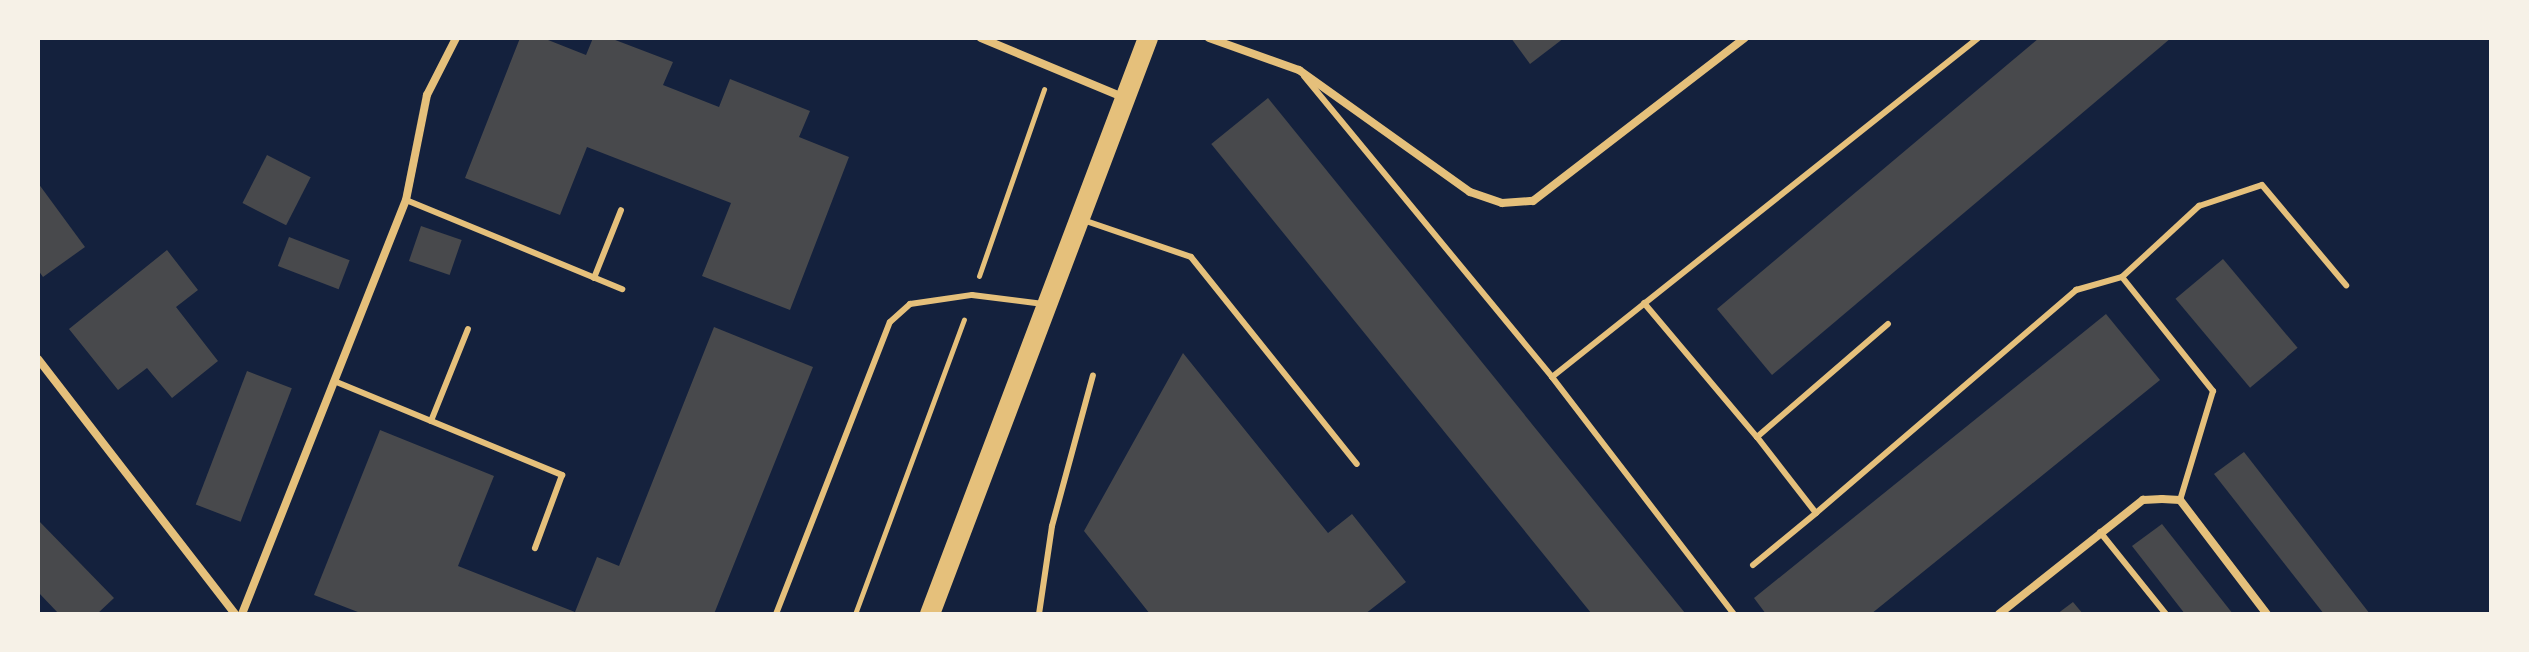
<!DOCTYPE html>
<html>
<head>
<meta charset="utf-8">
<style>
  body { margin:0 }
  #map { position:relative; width:2529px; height:652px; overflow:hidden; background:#14213d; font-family:"PT Sans Narrow",sans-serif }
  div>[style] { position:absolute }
  .building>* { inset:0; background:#48494c; transform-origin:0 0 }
  .path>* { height:5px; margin:-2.5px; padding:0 2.5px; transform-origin:2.5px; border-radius:2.5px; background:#e5c07b }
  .service>* { height:6px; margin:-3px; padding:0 3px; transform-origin:3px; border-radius:3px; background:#e5c07b }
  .minor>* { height:8px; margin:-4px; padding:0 4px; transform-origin:4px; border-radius:4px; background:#e5c07b }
  .primary>* { height:20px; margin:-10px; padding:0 10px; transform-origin:10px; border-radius:10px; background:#e5c07b }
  span { translate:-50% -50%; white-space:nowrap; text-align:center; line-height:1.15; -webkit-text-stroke:7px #f6f1e7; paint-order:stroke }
  .frame { position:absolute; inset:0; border:40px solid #f6f1e7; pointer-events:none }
</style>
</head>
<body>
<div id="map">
  <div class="building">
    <i style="clip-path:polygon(520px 38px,543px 38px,586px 55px,593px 38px,610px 38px,673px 62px,663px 85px,719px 107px,730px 79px,810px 111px,799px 137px,849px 157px,790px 310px,702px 276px,731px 203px,587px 147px,560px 215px,465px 178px)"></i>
    <i style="clip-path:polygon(1511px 38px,1564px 38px,1530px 64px)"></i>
    <i style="clip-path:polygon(2039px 38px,2171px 38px,1772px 375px,1717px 309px)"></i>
    <i style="left:1268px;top:98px;width:661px;height:73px;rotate:51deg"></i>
    <i style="left:267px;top:155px;width:49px;height:54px;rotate:27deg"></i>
    <i style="clip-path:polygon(38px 183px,85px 247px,43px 277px,38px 270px)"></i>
    <i style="left:421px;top:226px;width:43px;height:37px;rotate:19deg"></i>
    <i style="left:289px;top:237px;width:65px;height:31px;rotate:21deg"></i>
    <i style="clip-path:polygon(167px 250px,198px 290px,176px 307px,218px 361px,172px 398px,147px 368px,118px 390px,69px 329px)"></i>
    <i style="left:2223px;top:259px;width:116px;height:62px;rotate:50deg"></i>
    <i style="clip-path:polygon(2106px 314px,2160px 380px,1871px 614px,1766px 614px,1754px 598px)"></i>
    <i style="clip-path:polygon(714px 327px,813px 367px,714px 614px,363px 614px,314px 595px,380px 430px,494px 476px,458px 566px,575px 612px,597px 557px,619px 566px)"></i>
    <i style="clip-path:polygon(1183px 353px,1328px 533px,1352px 514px,1406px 582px,1365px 614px,1150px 614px,1084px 531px)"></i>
    <i style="left:247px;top:371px;width:48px;height:143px;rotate:21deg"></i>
    <i style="clip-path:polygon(2244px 452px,2370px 614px,2324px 614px,2214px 474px)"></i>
    <i style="clip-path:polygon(38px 520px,114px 598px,97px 614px,59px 614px,38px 592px)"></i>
    <i style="clip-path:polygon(2162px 524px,2233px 614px,2185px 614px,2132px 546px)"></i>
    <i style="clip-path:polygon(2073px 602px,2083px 614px,2057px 614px)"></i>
  </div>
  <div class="path">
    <i style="left:979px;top:276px;width:198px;rotate:-70.8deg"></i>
    <i style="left:855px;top:614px;width:314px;rotate:-69.7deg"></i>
  </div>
  <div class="service">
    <i style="left:1304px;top:76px;width:390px;rotate:50.5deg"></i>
    <i style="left:1552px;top:377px;width:299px;rotate:52.5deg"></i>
    <i style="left:406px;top:200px;width:234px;rotate:22.4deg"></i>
    <i style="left:1083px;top:220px;width:114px;rotate:18.9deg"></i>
    <i style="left:1191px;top:257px;width:265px;rotate:51.3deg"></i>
    <i style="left:2122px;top:277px;width:105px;rotate:-42.7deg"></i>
    <i style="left:2199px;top:206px;width:66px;rotate:-18.4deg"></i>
    <i style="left:2262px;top:185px;width:131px;rotate:50deg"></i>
    <i style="left:594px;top:278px;width:73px;rotate:-68.3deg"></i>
    <i style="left:1644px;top:303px;width:175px;rotate:49.9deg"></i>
    <i style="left:1757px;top:437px;width:173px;rotate:-40.8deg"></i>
    <i style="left:1552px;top:377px;width:544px;rotate:-38.51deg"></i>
    <i style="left:334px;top:381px;width:247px;rotate:22.4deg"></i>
    <i style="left:562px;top:475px;width:78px;rotate:110.3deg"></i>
    <i style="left:431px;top:421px;width:99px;rotate:-68.1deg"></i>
    <i style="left:1757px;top:437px;width:96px;rotate:52.2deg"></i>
    <i style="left:1816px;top:513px;width:343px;rotate:-40.6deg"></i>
    <i style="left:2076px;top:290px;width:48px;rotate:-15.8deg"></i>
    <i style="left:2122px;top:277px;width:146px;rotate:51.4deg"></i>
    <i style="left:2213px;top:391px;width:114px;rotate:106.8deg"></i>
    <i style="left:2100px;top:532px;width:105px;rotate:51.2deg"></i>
    <i style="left:1753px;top:565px;width:82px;rotate:-39.5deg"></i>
    <i style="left:776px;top:614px;width:313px;rotate:-68.7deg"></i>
    <i style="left:890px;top:322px;width:27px;rotate:-42deg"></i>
    <i style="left:910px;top:304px;width:63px;rotate:-8.3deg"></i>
    <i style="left:972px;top:295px;width:72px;rotate:7.2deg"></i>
    <i style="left:1039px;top:614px;width:89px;rotate:-81.6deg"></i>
    <i style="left:1052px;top:526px;width:156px;rotate:-74.8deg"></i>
  </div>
  <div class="minor">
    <i style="left:981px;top:38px;width:156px;rotate:22.6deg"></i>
    <i style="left:1209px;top:38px;width:96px;rotate:19.6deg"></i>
    <i style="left:1299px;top:70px;width:210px;rotate:35.5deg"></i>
    <i style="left:1470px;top:192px;width:34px;rotate:19deg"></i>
    <i style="left:1502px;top:203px;width:31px;rotate:-4deg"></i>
    <i style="left:1533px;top:201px;width:267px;rotate:-37.6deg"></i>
    <i style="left:38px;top:359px;width:322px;rotate:52.3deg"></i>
    <i style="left:242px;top:614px;width:445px;rotate:-68.4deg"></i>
    <i style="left:406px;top:200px;width:107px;rotate:-78.7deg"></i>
    <i style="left:427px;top:95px;width:64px;rotate:-63deg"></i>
    <i style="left:1999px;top:614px;width:184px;rotate:-38.4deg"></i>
    <i style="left:2143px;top:500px;width:19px;rotate:-3deg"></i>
    <i style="left:2162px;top:499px;width:18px;rotate:3deg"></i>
    <i style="left:2180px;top:500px;width:143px;rotate:52.7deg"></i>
  </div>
  <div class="primary">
    <i style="left:930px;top:614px;width:616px;rotate:-69.27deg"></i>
  </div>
  <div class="frame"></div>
</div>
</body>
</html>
